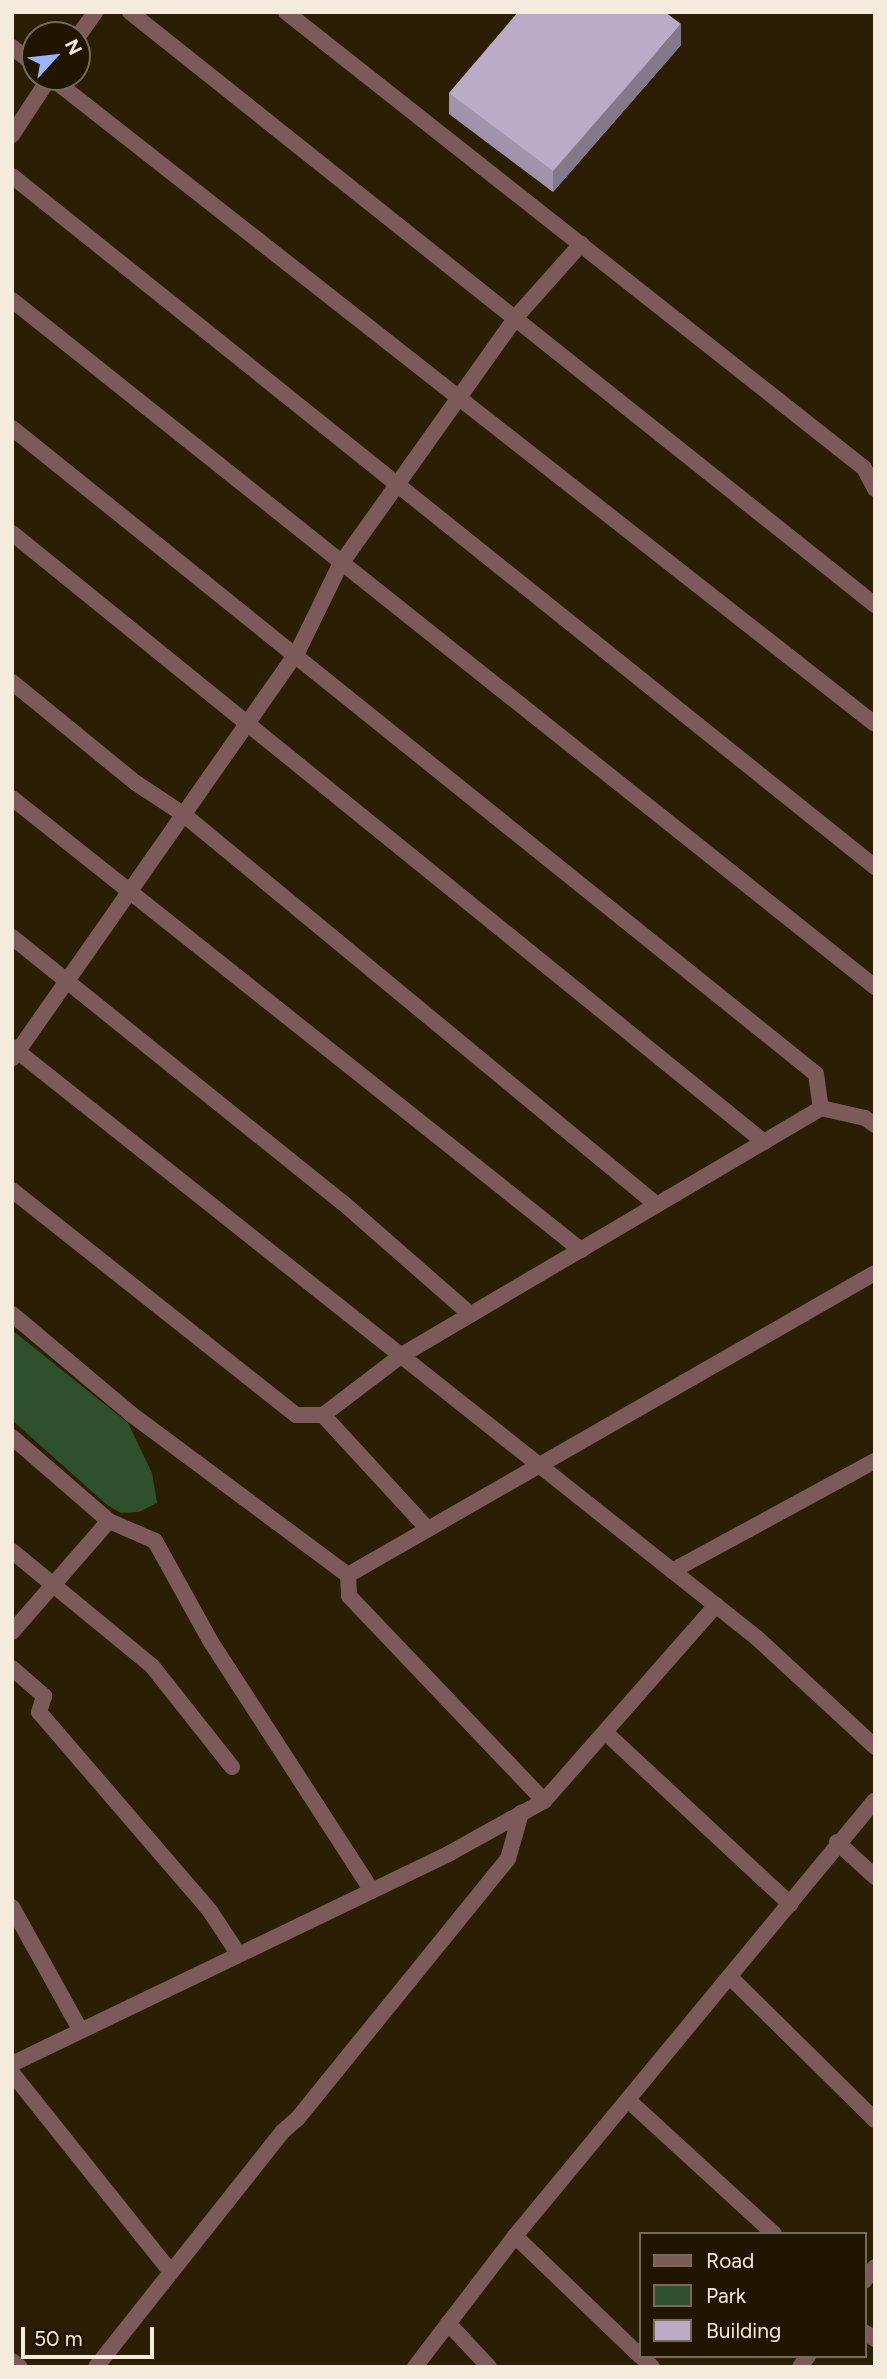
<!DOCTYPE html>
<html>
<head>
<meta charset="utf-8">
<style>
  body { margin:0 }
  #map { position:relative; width:887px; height:2379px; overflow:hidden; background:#2b1e05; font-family:Figtree,sans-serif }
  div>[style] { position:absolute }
  .green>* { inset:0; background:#2e502c }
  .street>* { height:16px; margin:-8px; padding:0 8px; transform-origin:8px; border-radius:8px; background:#7b5a59 }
  .wall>* { inset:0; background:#a293ac }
  .shaded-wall>* { inset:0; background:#84788c }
  .building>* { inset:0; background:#bcabc8 }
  span { translate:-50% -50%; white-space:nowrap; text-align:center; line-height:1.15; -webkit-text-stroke:7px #211500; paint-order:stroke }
  .frame { position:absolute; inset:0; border:14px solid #f4ebdc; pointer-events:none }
  .legend { position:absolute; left:639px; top:2232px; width:228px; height:126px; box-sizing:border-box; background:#211500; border:2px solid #756b58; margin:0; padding:9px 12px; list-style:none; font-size:21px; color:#f4ebdc }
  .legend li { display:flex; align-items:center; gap:14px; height:35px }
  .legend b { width:35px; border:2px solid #756b58 }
  .north { position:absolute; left:21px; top:21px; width:70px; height:70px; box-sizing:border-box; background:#211500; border:2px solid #756b58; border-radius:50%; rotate:63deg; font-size:19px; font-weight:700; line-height:28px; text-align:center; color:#f4ebdc }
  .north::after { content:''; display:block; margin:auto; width:24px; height:32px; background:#9ab5fd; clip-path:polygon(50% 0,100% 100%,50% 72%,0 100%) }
  .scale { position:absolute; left:21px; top:2327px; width:133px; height:32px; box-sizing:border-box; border:4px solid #f4ebdc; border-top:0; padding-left:9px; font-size:21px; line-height:24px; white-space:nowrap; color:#f4ebdc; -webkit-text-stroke:5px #211500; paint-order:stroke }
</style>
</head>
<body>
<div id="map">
  <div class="green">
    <i style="clip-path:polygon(12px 1330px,128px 1423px,152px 1473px,157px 1503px,139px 1512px,121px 1513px,107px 1505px,12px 1420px)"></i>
  </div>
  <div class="street">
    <i style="left:130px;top:12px;width:952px;rotate:38.52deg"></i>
    <i style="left:286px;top:12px;width:736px;rotate:38.27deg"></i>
    <i style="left:864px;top:468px;width:24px;rotate:62deg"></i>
    <i style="left:77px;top:38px;width:32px;rotate:-55deg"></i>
    <i style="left:12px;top:47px;width:29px;rotate:38deg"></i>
    <i style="left:50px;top:77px;width:1048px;rotate:38.11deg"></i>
    <i style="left:12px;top:135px;width:69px;rotate:-56.8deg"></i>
    <i style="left:12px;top:176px;width:1106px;rotate:38.68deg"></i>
    <i style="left:12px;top:300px;width:1103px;rotate:38.52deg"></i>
    <i style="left:12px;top:428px;width:1031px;rotate:38.78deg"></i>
    <i style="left:816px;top:1074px;width:34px;rotate:82deg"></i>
    <i style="left:12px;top:533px;width:968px;rotate:39deg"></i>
    <i style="left:12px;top:682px;width:160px;rotate:39.2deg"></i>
    <i style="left:136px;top:783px;width:56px;rotate:33.4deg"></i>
    <i style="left:183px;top:814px;width:614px;rotate:39.52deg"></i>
    <i style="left:12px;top:798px;width:727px;rotate:38.46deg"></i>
    <i style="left:12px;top:937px;width:423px;rotate:38.8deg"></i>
    <i style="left:342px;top:1202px;width:171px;rotate:41.2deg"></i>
    <i style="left:12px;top:1047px;width:951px;rotate:38.42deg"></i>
    <i style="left:757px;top:1638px;width:161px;rotate:42.7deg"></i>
    <i style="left:13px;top:1058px;width:495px;rotate:-55deg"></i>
    <i style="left:297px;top:653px;width:98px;rotate:-64deg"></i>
    <i style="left:340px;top:565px;width:304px;rotate:-54.6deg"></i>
    <i style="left:516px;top:317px;width:98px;rotate:-48.3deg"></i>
    <i style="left:12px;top:1190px;width:362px;rotate:38.4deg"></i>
    <i style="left:296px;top:1415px;width:27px"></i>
    <i style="left:323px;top:1415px;width:155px;rotate:47.4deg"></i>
    <i style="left:12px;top:1314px;width:155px;rotate:40deg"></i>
    <i style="left:131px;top:1414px;width:270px;rotate:36.6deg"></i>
    <i style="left:348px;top:1575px;width:21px;rotate:87deg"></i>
    <i style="left:349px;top:1596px;width:283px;rotate:46.4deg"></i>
    <i style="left:323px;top:1415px;width:99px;rotate:-37.2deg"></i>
    <i style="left:402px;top:1355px;width:486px;rotate:-30.5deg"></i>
    <i style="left:821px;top:1108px;width:45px;rotate:12.8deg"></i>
    <i style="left:865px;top:1118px;width:12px;rotate:35deg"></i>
    <i style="left:12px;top:1437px;width:128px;rotate:40.9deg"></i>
    <i style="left:109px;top:1521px;width:50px;rotate:23.5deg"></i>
    <i style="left:155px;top:1541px;width:115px;rotate:61deg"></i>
    <i style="left:211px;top:1642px;width:294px;rotate:57.1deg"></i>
    <i style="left:12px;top:1551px;width:181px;rotate:39.4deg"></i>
    <i style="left:152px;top:1666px;width:129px;rotate:51.6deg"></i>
    <i style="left:672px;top:1571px;width:231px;rotate:-28.5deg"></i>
    <i style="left:348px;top:1575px;width:607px;rotate:-29.82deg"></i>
    <i style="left:12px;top:1632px;width:147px;rotate:-48.9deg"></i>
    <i style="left:12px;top:1668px;width:43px;rotate:41.2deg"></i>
    <i style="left:44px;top:1696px;width:17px;rotate:107deg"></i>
    <i style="left:39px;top:1712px;width:262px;rotate:49.3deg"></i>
    <i style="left:210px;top:1911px;width:49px;rotate:56.6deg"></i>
    <i style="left:605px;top:1732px;width:253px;rotate:42.9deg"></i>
    <i style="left:837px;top:1842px;width:52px;rotate:42.6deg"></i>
    <i style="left:12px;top:1907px;width:140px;rotate:60.9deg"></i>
    <i style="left:730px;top:1977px;width:204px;rotate:44.6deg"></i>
    <i style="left:12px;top:2064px;width:486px;rotate:-25.7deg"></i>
    <i style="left:450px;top:1853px;width:107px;rotate:-29deg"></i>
    <i style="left:544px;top:1801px;width:261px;rotate:-48.7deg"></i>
    <i style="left:12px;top:2073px;width:255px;rotate:51.4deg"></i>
    <i style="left:628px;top:2100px;width:198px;rotate:42.5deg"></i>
    <i style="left:515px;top:2236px;width:173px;rotate:43.8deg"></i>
    <i style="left:864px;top:2281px;width:18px;rotate:-52deg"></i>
    <i style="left:448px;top:2323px;width:60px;rotate:47deg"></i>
    <i style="left:864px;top:2332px;width:13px;rotate:32deg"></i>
    <i style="left:641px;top:2356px;width:16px;rotate:45deg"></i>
    <i style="left:12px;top:2361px;width:10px;rotate:37deg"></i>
    <i style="left:96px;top:2367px;width:300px;rotate:-51.6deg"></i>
    <i style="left:282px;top:2132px;width:21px;rotate:-41deg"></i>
    <i style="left:298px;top:2118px;width:333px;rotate:-51deg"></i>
    <i style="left:508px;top:1859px;width:48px;rotate:-74.2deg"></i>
    <i style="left:415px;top:2367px;width:165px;rotate:-52.6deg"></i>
    <i style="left:515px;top:2236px;width:565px;rotate:-50.45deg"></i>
    <i style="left:800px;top:2367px;width:14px;rotate:-54deg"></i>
  </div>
  <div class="wall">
    <i style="clip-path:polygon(681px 45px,553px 192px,449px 114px,449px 93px)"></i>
  </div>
  <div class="shaded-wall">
    <i style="clip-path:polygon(681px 24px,681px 45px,553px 192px,553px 171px)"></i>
  </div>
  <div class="building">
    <i style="clip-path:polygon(518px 12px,665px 12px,681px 24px,553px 171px,449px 93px)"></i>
  </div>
  <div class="frame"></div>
  <ul class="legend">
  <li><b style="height:9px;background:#7b5a59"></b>Road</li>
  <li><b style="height:19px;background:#2e502c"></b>Park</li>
  <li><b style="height:19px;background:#bcabc8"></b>Building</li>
  </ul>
  <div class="north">N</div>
  <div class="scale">50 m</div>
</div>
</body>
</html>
